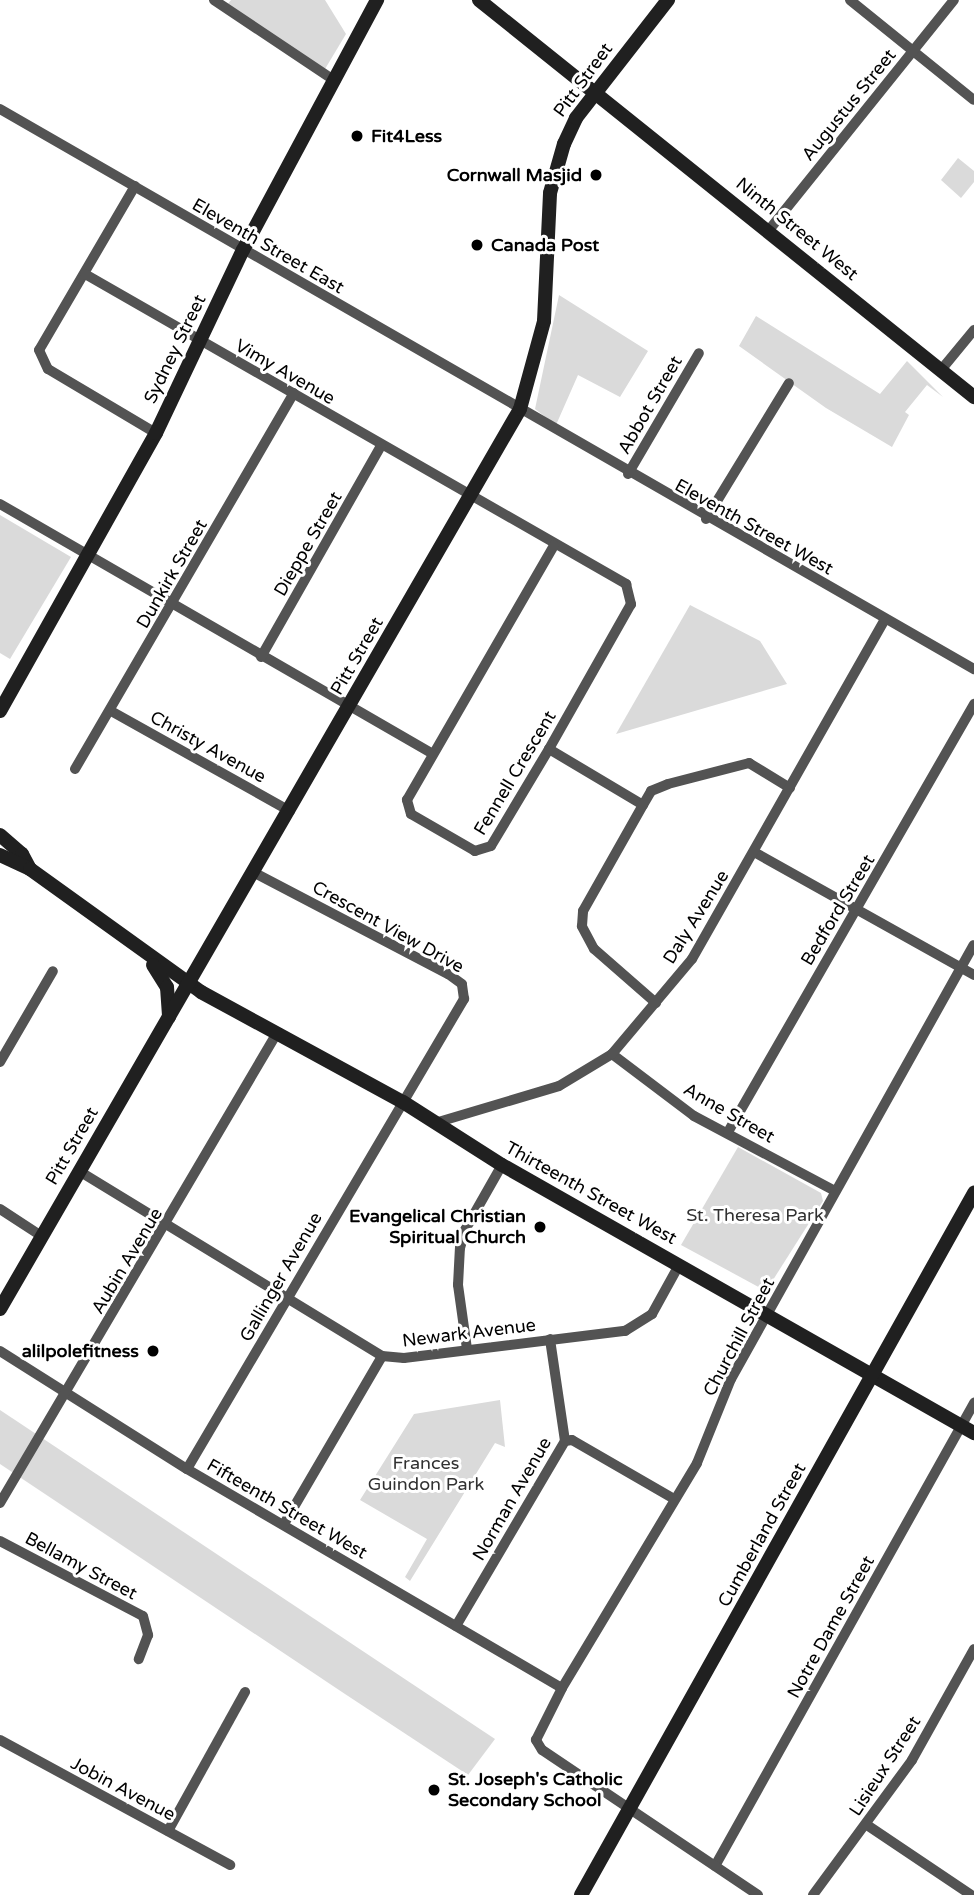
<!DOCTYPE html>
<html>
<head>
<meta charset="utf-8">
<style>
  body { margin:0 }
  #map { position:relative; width:974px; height:1895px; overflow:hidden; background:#fff; font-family:"Varela Round",sans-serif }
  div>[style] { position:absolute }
  .green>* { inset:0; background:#dadada }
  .street>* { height:10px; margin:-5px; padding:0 5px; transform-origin:5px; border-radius:5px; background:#535353 }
  .secondary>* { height:14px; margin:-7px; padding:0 7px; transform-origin:7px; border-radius:7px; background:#202020 }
  .dots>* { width:19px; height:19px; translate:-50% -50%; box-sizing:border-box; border:4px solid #fff; border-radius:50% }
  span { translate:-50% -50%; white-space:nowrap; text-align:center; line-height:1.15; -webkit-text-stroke:6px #fff; paint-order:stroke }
  .street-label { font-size:18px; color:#000 }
  .poi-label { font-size:18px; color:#000; font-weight:700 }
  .left { translate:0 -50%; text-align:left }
  .right { translate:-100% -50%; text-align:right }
  .park-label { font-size:18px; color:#313131 }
</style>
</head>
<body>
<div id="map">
  <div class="green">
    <i style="clip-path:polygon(231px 0,325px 0,346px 34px,325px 69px,227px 5px)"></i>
    <i style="clip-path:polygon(958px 158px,974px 171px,974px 182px,961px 198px,941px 180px)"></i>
    <i style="clip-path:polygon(559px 295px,648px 351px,620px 397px,578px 375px,556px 425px,535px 409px)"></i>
    <i style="clip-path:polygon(756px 316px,880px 394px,907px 361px,943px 397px,927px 385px,905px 412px,909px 415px,892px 447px,826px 408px,739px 346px)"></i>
    <i style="clip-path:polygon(0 515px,71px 557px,10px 659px,0 653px)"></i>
    <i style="clip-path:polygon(690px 605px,760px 641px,787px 684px,616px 734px)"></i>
    <i style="clip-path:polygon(738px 1147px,821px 1193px,823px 1201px,766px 1291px,681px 1245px)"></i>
    <i style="clip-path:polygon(500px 1400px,505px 1447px,495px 1443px,410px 1581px,405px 1577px,427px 1539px,360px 1500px,414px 1414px)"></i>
    <i style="clip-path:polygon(0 1410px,495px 1739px,468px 1775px,345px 1694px,0 1464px)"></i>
  </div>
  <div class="street">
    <i style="left:214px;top:0;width:146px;rotate:33.8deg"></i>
    <i style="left:850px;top:0;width:159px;rotate:38.9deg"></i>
    <i style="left:0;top:109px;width:1124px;rotate:29.9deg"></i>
    <i style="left:135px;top:186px;width:190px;rotate:120.3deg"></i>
    <i style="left:39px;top:350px;width:21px;rotate:65deg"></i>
    <i style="left:48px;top:369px;width:126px;rotate:30.7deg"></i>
    <i style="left:769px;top:230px;width:295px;rotate:-51.2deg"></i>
    <i style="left:85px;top:274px;width:624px;rotate:29.81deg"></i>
    <i style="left:626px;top:584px;width:21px;rotate:76deg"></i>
    <i style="left:631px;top:604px;width:167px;rotate:119.5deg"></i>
    <i style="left:549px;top:749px;width:113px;rotate:120.9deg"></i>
    <i style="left:491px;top:846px;width:17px;rotate:163deg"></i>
    <i style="left:475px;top:851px;width:74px;rotate:-150deg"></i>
    <i style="left:411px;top:814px;width:15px;rotate:-106deg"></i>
    <i style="left:407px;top:800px;width:294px;rotate:-60deg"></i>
    <i style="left:941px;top:370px;width:52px;rotate:-50.5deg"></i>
    <i style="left:628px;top:474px;width:140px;rotate:-59.6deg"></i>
    <i style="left:0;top:504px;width:498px;rotate:30deg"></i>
    <i style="left:706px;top:519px;width:159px;rotate:-58.6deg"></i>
    <i style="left:261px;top:657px;width:243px;rotate:-60.4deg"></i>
    <i style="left:111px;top:711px;width:205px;rotate:29.2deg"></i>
    <i style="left:549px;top:749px;width:109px;rotate:30.8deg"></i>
    <i style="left:75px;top:769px;width:435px;rotate:-59.8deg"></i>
    <i style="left:754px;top:852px;width:252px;rotate:29.2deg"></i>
    <i style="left:656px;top:1003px;width:82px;rotate:-138.9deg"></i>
    <i style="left:594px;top:949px;width:26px;rotate:-118deg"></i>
    <i style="left:582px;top:926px;width:15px;rotate:-86deg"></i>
    <i style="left:583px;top:911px;width:122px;rotate:-60.5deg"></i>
    <i style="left:643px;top:805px;width:16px;rotate:-60deg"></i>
    <i style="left:651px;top:791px;width:18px;rotate:-22deg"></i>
    <i style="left:668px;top:784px;width:84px;rotate:-14.5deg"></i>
    <i style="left:749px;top:763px;width:48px;rotate:31.4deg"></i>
    <i style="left:612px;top:1054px;width:103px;rotate:37.1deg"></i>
    <i style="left:694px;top:1116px;width:160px;rotate:28deg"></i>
    <i style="left:0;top:1062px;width:105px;rotate:-59.8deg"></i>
    <i style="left:435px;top:1123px;width:129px;rotate:-16.6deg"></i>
    <i style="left:559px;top:1086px;width:62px;rotate:-31.1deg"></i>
    <i style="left:612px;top:1054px;width:124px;rotate:-49.9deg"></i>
    <i style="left:692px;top:959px;width:391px;rotate:-60.4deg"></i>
    <i style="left:728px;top:1132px;width:494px;rotate:-60.1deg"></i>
    <i style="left:79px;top:1171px;width:355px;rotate:31.4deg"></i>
    <i style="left:0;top:1209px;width:51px;rotate:33.1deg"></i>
    <i style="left:467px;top:1349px;width:65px;rotate:-98deg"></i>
    <i style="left:458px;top:1285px;width:37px;rotate:-87deg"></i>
    <i style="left:460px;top:1248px;width:19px;rotate:-74deg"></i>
    <i style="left:465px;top:1230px;width:75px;rotate:-60.4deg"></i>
    <i style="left:0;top:1351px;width:221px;rotate:32.3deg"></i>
    <i style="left:187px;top:1469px;width:434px;rotate:30.3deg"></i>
    <i style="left:565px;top:1441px;width:7px;rotate:-8deg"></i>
    <i style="left:572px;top:1440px;width:118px;rotate:30deg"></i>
    <i style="left:187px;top:1469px;width:546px;rotate:-59.49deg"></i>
    <i style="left:464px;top:999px;width:15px;rotate:-98deg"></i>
    <i style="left:462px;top:984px;width:17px;rotate:-144deg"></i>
    <i style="left:448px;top:974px;width:218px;rotate:-152.4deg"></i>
    <i style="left:0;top:1503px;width:546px;rotate:-59.49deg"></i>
    <i style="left:284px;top:1524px;width:194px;rotate:-59.7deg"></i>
    <i style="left:382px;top:1356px;width:22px;rotate:5deg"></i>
    <i style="left:404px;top:1358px;width:223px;rotate:-7deg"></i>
    <i style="left:625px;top:1331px;width:32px;rotate:-32deg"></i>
    <i style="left:652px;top:1314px;width:56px;rotate:-61.1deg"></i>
    <i style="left:0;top:1541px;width:161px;rotate:27.7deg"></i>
    <i style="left:143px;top:1616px;width:20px;rotate:75deg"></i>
    <i style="left:148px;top:1635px;width:26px;rotate:111deg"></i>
    <i style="left:456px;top:1626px;width:215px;rotate:-59.5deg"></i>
    <i style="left:565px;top:1441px;width:103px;rotate:-98.4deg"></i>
    <i style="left:0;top:1740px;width:262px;rotate:28.5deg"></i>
    <i style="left:867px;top:1825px;width:125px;rotate:33.9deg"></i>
    <i style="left:168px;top:1831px;width:159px;rotate:-61deg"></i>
    <i style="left:715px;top:1866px;width:531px;rotate:-60.78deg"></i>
    <i style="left:758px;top:1895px;width:260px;rotate:-146.1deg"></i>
    <i style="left:542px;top:1750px;width:12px;rotate:-121deg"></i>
    <i style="left:536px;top:1740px;width:58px;rotate:-63.4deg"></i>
    <i style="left:562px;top:1688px;width:262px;rotate:-59deg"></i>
    <i style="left:697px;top:1463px;width:91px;rotate:-68deg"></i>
    <i style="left:731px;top:1379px;width:497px;rotate:-60.8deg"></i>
    <i style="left:813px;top:1895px;width:167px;rotate:-53.7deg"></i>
    <i style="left:912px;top:1760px;width:127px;rotate:-60.8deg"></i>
  </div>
  <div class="secondary">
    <i style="left:479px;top:0;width:635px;rotate:38.73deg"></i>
    <i style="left:0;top:711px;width:319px;rotate:-60.7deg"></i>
    <i style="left:156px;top:433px;width:203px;rotate:-64.6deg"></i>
    <i style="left:243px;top:250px;width:284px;rotate:-61.8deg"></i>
    <i style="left:0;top:835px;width:29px;rotate:41deg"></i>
    <i style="left:22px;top:854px;width:17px;rotate:62deg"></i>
    <i style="left:0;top:855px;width:33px;rotate:25deg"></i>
    <i style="left:30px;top:869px;width:211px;rotate:35.7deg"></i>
    <i style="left:201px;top:992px;width:230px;rotate:28.6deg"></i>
    <i style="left:403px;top:1102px;width:117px;rotate:32.5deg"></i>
    <i style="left:502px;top:1165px;width:543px;rotate:29.59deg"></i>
    <i style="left:153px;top:965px;width:26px;rotate:58deg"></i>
    <i style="left:167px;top:987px;width:30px;rotate:86deg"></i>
    <i style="left:0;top:1309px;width:1039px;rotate:-59.98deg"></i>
    <i style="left:520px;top:409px;width:91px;rotate:-74.7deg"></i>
    <i style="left:544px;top:321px;width:128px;rotate:-87.3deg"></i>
    <i style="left:550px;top:193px;width:51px;rotate:-74.1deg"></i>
    <i style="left:564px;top:144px;width:29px;rotate:-65deg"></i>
    <i style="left:576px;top:118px;width:150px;rotate:-52.1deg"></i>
    <i style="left:581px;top:1895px;width:805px;rotate:-60.76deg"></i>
  </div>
  <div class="dots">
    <i style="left:357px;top:136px;background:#000"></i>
    <i style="left:596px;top:175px;background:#000"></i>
    <i style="left:477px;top:245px;background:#000"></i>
    <i style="left:540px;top:1227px;background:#000"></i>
    <i style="left:153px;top:1351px;background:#000"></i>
    <i style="left:434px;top:1790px;background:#000"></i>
  </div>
  <div class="street-label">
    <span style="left:583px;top:80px;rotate:-54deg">Pitt Street</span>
    <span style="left:849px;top:105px;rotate:-51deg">Augustus Street</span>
    <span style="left:797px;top:229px;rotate:39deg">Ninth Street West</span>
    <span style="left:268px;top:246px;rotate:30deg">Eleventh Street East</span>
    <span style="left:175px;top:349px;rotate:-64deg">Sydney Street</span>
    <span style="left:285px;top:372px;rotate:30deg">Vimy Avenue</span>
    <span style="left:650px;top:405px;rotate:-60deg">Abbot Street</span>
    <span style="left:754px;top:527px;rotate:29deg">Eleventh Street West</span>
    <span style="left:308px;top:544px;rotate:-60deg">Dieppe Street</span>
    <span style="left:172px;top:574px;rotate:-60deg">Dunkirk Street</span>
    <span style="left:357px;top:656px;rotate:-60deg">Pitt Street</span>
    <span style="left:208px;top:747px;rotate:29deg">Christy Avenue</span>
    <span style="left:515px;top:773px;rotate:-59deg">Fennell Crescent</span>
    <span style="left:838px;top:910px;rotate:-59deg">Bedford Street</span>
    <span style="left:696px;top:917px;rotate:-58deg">Daly Avenue</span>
    <span style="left:388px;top:927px;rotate:29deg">Crescent View Drive</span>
    <span style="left:729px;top:1113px;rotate:30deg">Anne Street</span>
    <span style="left:72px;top:1146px;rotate:-60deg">Pitt Street</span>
    <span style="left:591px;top:1193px;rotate:29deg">Thirteenth Street West</span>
    <span style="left:127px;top:1261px;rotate:-59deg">Aubin Avenue</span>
    <span style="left:281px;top:1277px;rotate:-60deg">Gallinger Avenue</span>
    <span style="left:469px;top:1333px;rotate:-7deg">Newark Avenue</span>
    <span style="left:739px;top:1337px;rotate:-62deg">Churchill Street</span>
    <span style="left:512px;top:1499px;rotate:-60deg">Norman Avenue</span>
    <span style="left:287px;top:1509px;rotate:30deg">Fifteenth Street West</span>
    <span style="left:762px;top:1535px;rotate:-61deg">Cumberland Street</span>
    <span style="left:81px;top:1566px;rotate:28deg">Bellamy Street</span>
    <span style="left:831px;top:1627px;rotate:-61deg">Notre Dame Street</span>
    <span style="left:885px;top:1766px;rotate:-57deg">Lisieux Street</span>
    <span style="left:123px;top:1789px;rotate:28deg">Jobin Avenue</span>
  </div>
  <div class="poi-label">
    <span class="left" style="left:371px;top:136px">Fit4Less</span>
    <span class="right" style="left:582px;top:175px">Cornwall Masjid</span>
    <span class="left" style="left:491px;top:245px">Canada Post</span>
    <span class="right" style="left:526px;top:1227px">Evangelical Christian<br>Spiritual Church</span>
    <span class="right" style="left:139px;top:1351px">alilpolefitness</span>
    <span class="left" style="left:448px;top:1790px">St. Joseph's Catholic<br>Secondary School</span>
  </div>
  <div class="park-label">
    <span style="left:755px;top:1215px">St. Theresa Park</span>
    <span style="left:426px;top:1474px">Frances<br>Guindon Park</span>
  </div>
</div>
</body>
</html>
